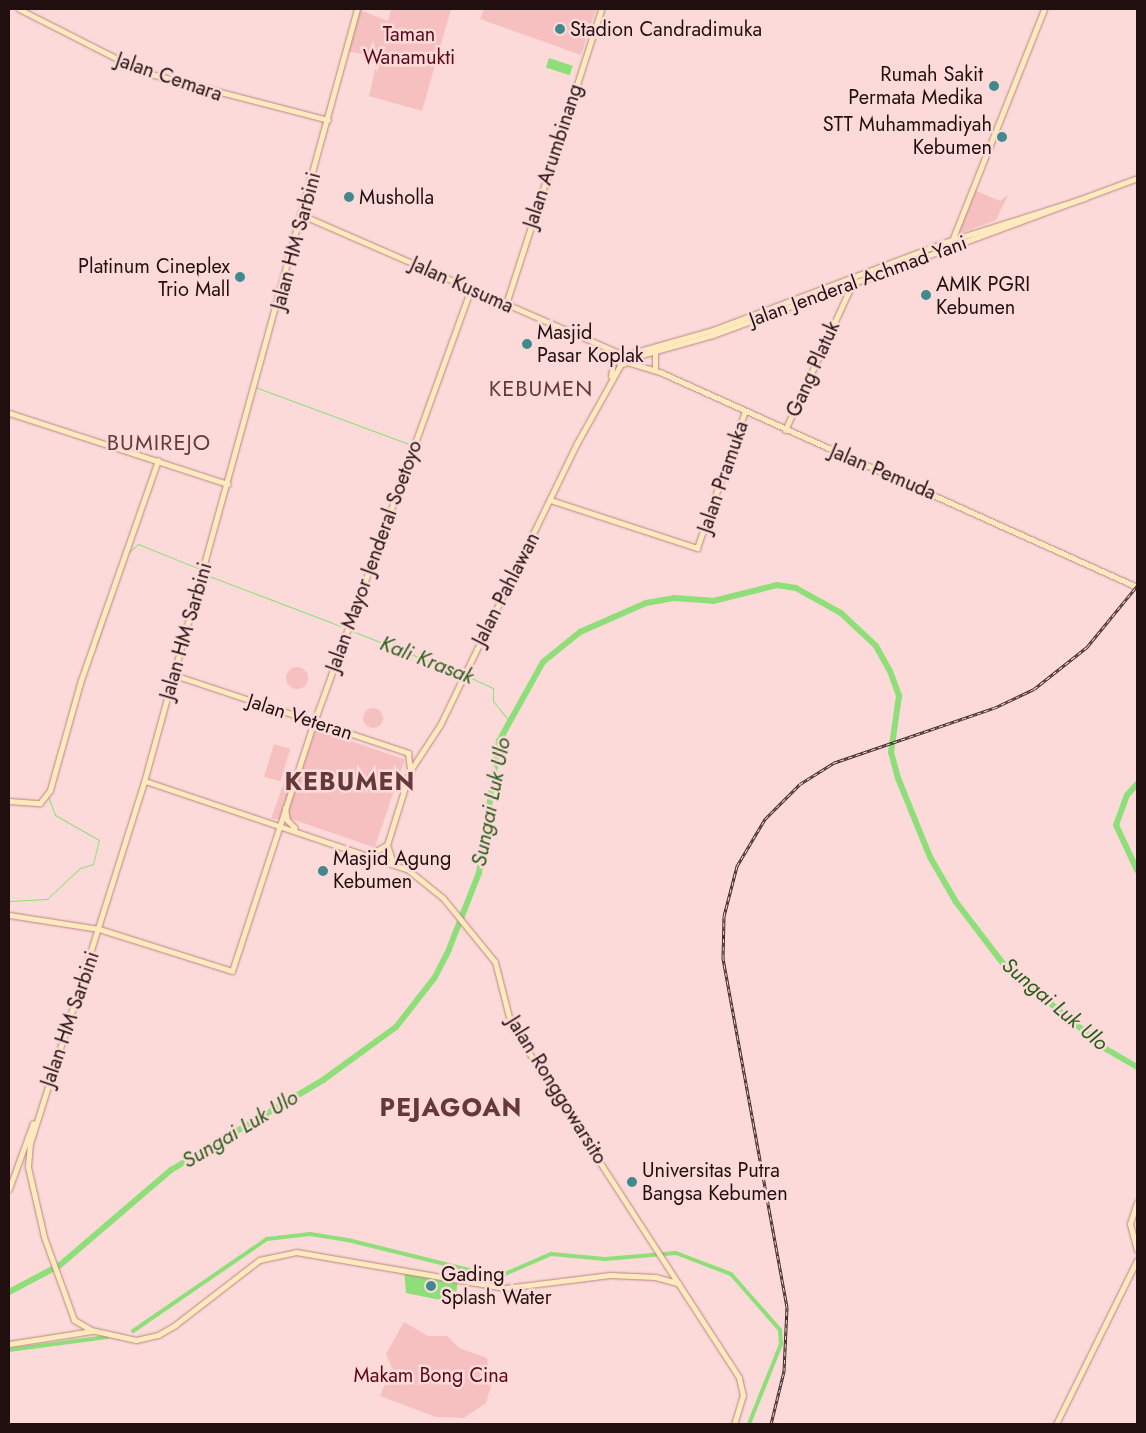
<!DOCTYPE html>
<html>
<head>
<meta charset="utf-8">
<style>
  body { margin:0 }
  #map { position:relative; width:1146px; height:1433px; overflow:hidden; background:#fcdad9; font-family:Jost,sans-serif }
  div>[style] { position:absolute }
  .green>* { inset:0; background:#f5c0bf; transform-origin:0 0 }
  .round { border-radius:50% }
  .water>* { inset:0; background:#8edf79; transform-origin:0 0 }
  .stream>* { height:1px; margin:-0.5px; padding:0 0.5px; transform-origin:0.5px; border-radius:0.5px; background:#8edf79 }
  .canal>* { height:4px; margin:-2px; padding:0 2px; transform-origin:2px; border-radius:2px; background:#8edf79 }
  .river>* { height:6px; margin:-3px; padding:0 3px; transform-origin:3px; border-radius:3px; background:#8edf79 }
  .roads { filter:drop-shadow(0 0 1px #b88585) drop-shadow(0 0 1px #b88585) }
  .secondary>* { height:5px; margin:-2.5px; padding:0 2.5px; transform-origin:2.5px; border-radius:2.5px; background:#ffeabe }
  .secondary>.ring { margin:-2.5px; padding:0; box-sizing:content-box; background:none; border:5px solid #ffeabe; border-radius:50% }
  .rail>* { height:3px; margin-top:-1.5px; transform-origin:0; background:repeating-linear-gradient(90deg,#fcdad9 0 4px,#412c2c 0 8px); box-sizing:border-box; border-block:1px solid #412c2c }
  .dots>* { width:14px; height:14px; translate:-50% -50%; box-sizing:border-box; border:2px solid #fcdad9; border-radius:50% }
  span { translate:-50% -50%; white-space:nowrap; text-align:center; line-height:1.15; -webkit-text-stroke:5px #fcdad9; paint-order:stroke }
  .poi-label { font-size:20px; color:#210f0f }
  .left { translate:0 -50%; text-align:left }
  .right { translate:-100% -50%; text-align:right }
  .park-label { font-size:20px; color:#5b0816 }
  .street-label { font-size:20px; color:#210f0f }
  .water-label { font-size:21px; color:#285c19; font-style:italic }
  .quarter-label { font-size:22px; color:#65393a; letter-spacing:1px }
  .district-label { font-size:25px; color:#65393a; font-weight:700; letter-spacing:1px }
  .frame { position:absolute; inset:0; border:10px solid #210f0f; pointer-events:none }
</style>
</head>
<body>
<div id="map">
  <div class="green">
    <i style="clip-path:polygon(391px 9px,451px 9px,422px 111px,369px 96px,378px 57px,346px 51px,360px 10px,388px 21px)"></i>
    <i style="clip-path:polygon(484px 9px,596px 9px,581px 55px,480px 19px)"></i>
    <i style="clip-path:polygon(972px 189px,1000px 201px,1008px 195px,996px 220px,953px 236px)"></i>
    <i class="round" style="left:286px;top:667px;width:22px;height:22px"></i>
    <i class="round" style="left:363px;top:708px;width:20px;height:20px"></i>
    <i style="left:316px;top:729px;width:94px;height:93px;rotate:19deg"></i>
    <i style="left:274px;top:744px;width:17px;height:34px;rotate:17deg"></i>
    <i style="clip-path:polygon(286px 777px,294px 779px,281px 819px,271px 819px)"></i>
    <i style="clip-path:polygon(404px 1322px,428px 1336px,447px 1336px,459px 1348px,487px 1358px,491px 1386px,486px 1403px,464px 1418px,436px 1417px,380px 1396px,392px 1368px,386px 1354px)"></i>
  </div>
  <div class="water">
    <i style="left:549px;top:58px;width:25px;height:10px;rotate:18deg"></i>
    <i style="clip-path:polygon(404px 1270px,458px 1279px,455px 1303px,406px 1293px)"></i>
  </div>
  <div class="stream">
    <i style="left:255px;top:387px;width:167px;rotate:20.3deg"></i>
    <i style="left:128px;top:553px;width:13px;rotate:-42deg"></i>
    <i style="left:138px;top:544px;width:67px;rotate:22deg"></i>
    <i style="left:204px;top:574px;width:146px;rotate:20.9deg"></i>
    <i style="left:352px;top:631px;width:120px;rotate:21.4deg"></i>
    <i style="left:96px;top:646px;width:54px;rotate:-71.6deg"></i>
    <i style="left:467px;top:676px;width:29px;rotate:25deg"></i>
    <i style="left:493px;top:688px;width:13px;rotate:90deg"></i>
    <i style="left:493px;top:701px;width:26px;rotate:51deg"></i>
    <i style="left:9px;top:901px;width:38px;rotate:-3deg"></i>
    <i style="left:47px;top:899px;width:45px;rotate:-43.2deg"></i>
    <i style="left:80px;top:868px;width:14px;rotate:-17deg"></i>
    <i style="left:93px;top:864px;width:25px;rotate:-76deg"></i>
    <i style="left:99px;top:840px;width:51px;rotate:-150.4deg"></i>
    <i style="left:55px;top:815px;width:20px;rotate:-110deg"></i>
  </div>
  <div class="canal">
    <i style="left:133px;top:1331px;width:163px;rotate:-34.5deg"></i>
    <i style="left:267px;top:1239px;width:43px;rotate:-6.6deg"></i>
    <i style="left:310px;top:1234px;width:38px;rotate:9deg"></i>
    <i style="left:348px;top:1240px;width:154px;rotate:13.9deg"></i>
    <i style="left:498px;top:1277px;width:58px;rotate:-23.5deg"></i>
    <i style="left:551px;top:1254px;width:54px;rotate:5.3deg"></i>
    <i style="left:605px;top:1259px;width:71px;rotate:-4.8deg"></i>
    <i style="left:676px;top:1253px;width:59px;rotate:20.9deg"></i>
    <i style="left:731px;top:1274px;width:74px;rotate:48.8deg"></i>
    <i style="left:780px;top:1330px;width:14px;rotate:86deg"></i>
    <i style="left:781px;top:1344px;width:86px;rotate:111.8deg"></i>
    <i style="left:9px;top:1350px;width:99px;rotate:-7.6deg"></i>
  </div>
  <div class="river">
    <i style="left:1137px;top:784px;width:15px;rotate:132deg"></i>
    <i style="left:1127px;top:795px;width:32px;rotate:110deg"></i>
    <i style="left:1116px;top:825px;width:50px;rotate:65deg"></i>
    <i style="left:9px;top:1292px;width:58px;rotate:-27.9deg"></i>
    <i style="left:60px;top:1265px;width:146px;rotate:-40.6deg"></i>
    <i style="left:171px;top:1170px;width:177px;rotate:-30.6deg"></i>
    <i style="left:323px;top:1080px;width:90px;rotate:-36deg"></i>
    <i style="left:396px;top:1027px;width:63px;rotate:-52deg"></i>
    <i style="left:435px;top:977px;width:31px;rotate:-63deg"></i>
    <i style="left:449px;top:949px;width:82px;rotate:-68.5deg"></i>
    <i style="left:479px;top:873px;width:134px;rotate:-81.4deg"></i>
    <i style="left:499px;top:741px;width:90px;rotate:-60.9deg"></i>
    <i style="left:543px;top:662px;width:48px;rotate:-39deg"></i>
    <i style="left:580px;top:632px;width:72px;rotate:-23.7deg"></i>
    <i style="left:646px;top:603px;width:28px;rotate:-10deg"></i>
    <i style="left:674px;top:598px;width:39px;rotate:4deg"></i>
    <i style="left:713px;top:601px;width:66px;rotate:-14deg"></i>
    <i style="left:777px;top:585px;width:19px;rotate:9deg"></i>
    <i style="left:796px;top:588px;width:51px;rotate:29.1deg"></i>
    <i style="left:841px;top:613px;width:48px;rotate:43.3deg"></i>
    <i style="left:876px;top:646px;width:29px;rotate:61deg"></i>
    <i style="left:890px;top:671px;width:27px;rotate:70deg"></i>
    <i style="left:899px;top:696px;width:57px;rotate:98.1deg"></i>
    <i style="left:891px;top:752px;width:27px;rotate:75deg"></i>
    <i style="left:898px;top:778px;width:85px;rotate:67.9deg"></i>
    <i style="left:930px;top:857px;width:52px;rotate:60deg"></i>
    <i style="left:956px;top:902px;width:81px;rotate:52.6deg"></i>
    <i style="left:1005px;top:966px;width:131px;rotate:39.4deg"></i>
    <i style="left:1106px;top:1049px;width:36px;rotate:30deg"></i>
  </div>
  <div class="roads">
    <div class="secondary">
      <i style="left:19px;top:9px;width:139px;rotate:26.9deg"></i>
      <i style="left:143px;top:72px;width:191px;rotate:14.5deg"></i>
      <i style="left:357px;top:9px;width:802px;rotate:105.41deg"></i>
      <i style="left:144px;top:782px;width:379px;rotate:107.5deg"></i>
      <i style="left:30px;top:1143px;width:24px;rotate:95deg"></i>
      <i style="left:28px;top:1167px;width:72px;rotate:77.1deg"></i>
      <i style="left:44px;top:1237px;width:88px;rotate:70.1deg"></i>
      <i style="left:74px;top:1320px;width:20px;rotate:30deg"></i>
      <i style="left:91px;top:1330px;width:46px;rotate:12.5deg"></i>
      <i style="left:136px;top:1340px;width:23px;rotate:-13deg"></i>
      <i style="left:158px;top:1335px;width:20px;rotate:-30deg"></i>
      <i style="left:175px;top:1325px;width:106px;rotate:-37.7deg"></i>
      <i style="left:259px;top:1260px;width:38px;rotate:-12deg"></i>
      <i style="left:296px;top:1252px;width:212px;rotate:9.8deg"></i>
      <i style="left:505px;top:1288px;width:106px;rotate:-7.1deg"></i>
      <i style="left:610px;top:1275px;width:45px;rotate:2.5deg"></i>
      <i style="left:655px;top:1277px;width:24px;rotate:15deg"></i>
      <i style="left:304px;top:216px;width:346px;rotate:23.5deg"></i>
      <i style="left:951px;top:243px;width:252px;rotate:-68.3deg"></i>
      <i style="left:506px;top:304px;width:310px;rotate:-72.1deg"></i>
      <i class="ring" style="left:617px;top:354px;width:5px;height:5px"></i>
      <i style="left:625px;top:355px;width:91px;rotate:-15.9deg"></i>
      <i style="left:713px;top:330px;width:249px;rotate:-20.7deg"></i>
      <i style="left:946px;top:242px;width:146px;rotate:-17.6deg"></i>
      <i style="left:627px;top:359px;width:89px;rotate:-15.6deg"></i>
      <i style="left:713px;top:335px;width:452px;rotate:-20.3deg"></i>
      <i style="left:627px;top:362px;width:37px;rotate:17deg"></i>
      <i style="left:662px;top:373px;width:521px;rotate:24.25deg"></i>
      <i style="left:655px;top:370px;width:17px;rotate:-90deg"></i>
      <i style="left:611px;top:376px;width:21px;rotate:-82deg"></i>
      <i style="left:9px;top:413px;width:230px;rotate:18deg"></i>
      <i style="left:785px;top:430px;width:163px;rotate:-65.3deg"></i>
      <i style="left:550px;top:500px;width:155px;rotate:18.1deg"></i>
      <i style="left:697px;top:548px;width:145px;rotate:-70.7deg"></i>
      <i style="left:174px;top:675px;width:247px;rotate:18.4deg"></i>
      <i style="left:408px;top:753px;width:16px;rotate:83deg"></i>
      <i style="left:145px;top:781px;width:276px;rotate:18.6deg"></i>
      <i style="left:407px;top:869px;width:46px;rotate:38.9deg"></i>
      <i style="left:443px;top:898px;width:82px;rotate:50.9deg"></i>
      <i style="left:495px;top:962px;width:65px;rotate:75.7deg"></i>
      <i style="left:511px;top:1025px;width:420px;rotate:57.1deg"></i>
      <i style="left:739px;top:1378px;width:17px;rotate:77deg"></i>
      <i style="left:743px;top:1395px;width:30px;rotate:107deg"></i>
      <i style="left:9px;top:801px;width:31px;rotate:4deg"></i>
      <i style="left:40px;top:803px;width:16px;rotate:-52deg"></i>
      <i style="left:50px;top:790px;width:114px;rotate:-74.3deg"></i>
      <i style="left:81px;top:680px;width:233px;rotate:-70.7deg"></i>
      <i style="left:285px;top:808px;width:12px;rotate:81deg"></i>
      <i style="left:287px;top:820px;width:11px;rotate:45deg"></i>
      <i style="left:370px;top:854px;width:19px;rotate:-28deg"></i>
      <i style="left:393px;top:863px;width:19px;rotate:-108deg"></i>
      <i style="left:387px;top:845px;width:77px;rotate:-72.7deg"></i>
      <i style="left:410px;top:771px;width:55px;rotate:-56.9deg"></i>
      <i style="left:440px;top:725px;width:314px;rotate:-64.1deg"></i>
      <i style="left:577px;top:443px;width:90px;rotate:-60.9deg"></i>
      <i style="left:9px;top:915px;width:91px;rotate:8.8deg"></i>
      <i style="left:99px;top:929px;width:139px;rotate:17.5deg"></i>
      <i style="left:232px;top:971px;width:262px;rotate:-71.8deg"></i>
      <i style="left:314px;top:722px;width:461px;rotate:-70.1deg"></i>
      <i style="left:9px;top:1189px;width:70px;rotate:-70deg"></i>
      <i style="left:1137px;top:1202px;width:23px;rotate:108deg"></i>
      <i style="left:1130px;top:1224px;width:27px;rotate:75deg"></i>
      <i style="left:9px;top:1344px;width:84px;rotate:-8.9deg"></i>
      <i style="left:1056px;top:1424px;width:183px;rotate:-63.7deg"></i>
    </div>
  </div>
  <div class="rail">
    <i style="left:771px;top:1424px;width:55px;rotate:-76.2deg"></i>
    <i style="left:784px;top:1371px;width:64px;rotate:-87.3deg"></i>
    <i style="left:787px;top:1307px;width:355px;rotate:-100.4deg"></i>
    <i style="left:723px;top:958px;width:42px;rotate:-88.6deg"></i>
    <i style="left:724px;top:916px;width:52px;rotate:-75.4deg"></i>
    <i style="left:737px;top:866px;width:55px;rotate:-59.2deg"></i>
    <i style="left:765px;top:819px;width:49px;rotate:-45deg"></i>
    <i style="left:800px;top:784px;width:39px;rotate:-32deg"></i>
    <i style="left:833px;top:763px;width:170px;rotate:-18.9deg"></i>
    <i style="left:994px;top:708px;width:44px;rotate:-25.4deg"></i>
    <i style="left:1034px;top:689px;width:68px;rotate:-38.4deg"></i>
    <i style="left:1087px;top:647px;width:79px;rotate:-50.7deg"></i>
  </div>
  <div class="dots">
    <i style="left:560px;top:29px;background:#41898d"></i>
    <i style="left:994px;top:86px;background:#41898d"></i>
    <i style="left:1002px;top:137px;background:#41898d"></i>
    <i style="left:349px;top:197px;background:#41898d"></i>
    <i style="left:240px;top:277px;background:#41898d"></i>
    <i style="left:926px;top:295px;background:#41898d"></i>
    <i style="left:527px;top:344px;background:#41898d"></i>
    <i style="left:323px;top:871px;background:#41898d"></i>
    <i style="left:632px;top:1182px;background:#41898d"></i>
    <i style="left:431px;top:1286px;background:#41898d"></i>
  </div>
  <div class="poi-label">
    <span class="left" style="left:570px;top:29px">Stadion Candradimuka</span>
    <span class="right" style="left:983px;top:86px">Rumah Sakit<br>Permata Medika</span>
    <span class="right" style="left:992px;top:136px">STT Muhammadiyah<br>Kebumen</span>
    <span class="left" style="left:359px;top:197px">Musholla</span>
    <span class="right" style="left:230px;top:278px">Platinum Cineplex<br>Trio Mall</span>
    <span class="left" style="left:936px;top:296px">AMIK PGRI<br>Kebumen</span>
    <span class="left" style="left:537px;top:344px">Masjid<br>Pasar Koplak</span>
    <span class="left" style="left:333px;top:870px">Masjid Agung<br>Kebumen</span>
    <span class="left" style="left:642px;top:1182px">Universitas Putra<br>Bangsa Kebumen</span>
    <span class="left" style="left:441px;top:1286px">Gading<br>Splash Water</span>
  </div>
  <div class="park-label">
    <span style="left:409px;top:46px">Taman<br>Wanamukti</span>
    <span style="left:431px;top:1375px">Makam Bong Cina</span>
  </div>
  <div class="street-label">
    <span style="left:169px;top:77px;rotate:19deg">Jalan Cemara</span>
    <span style="left:553px;top:156px;rotate:-72deg">Jalan Arumbinang</span>
    <span style="left:296px;top:241px;rotate:-75deg">Jalan HM Sarbini</span>
    <span style="left:858px;top:281px;rotate:-20deg">Jalan Jenderal Achmad Yani</span>
    <span style="left:462px;top:285px;rotate:24deg">Jalan Kusuma</span>
    <span style="left:813px;top:369px;rotate:-66deg">Gang Platuk</span>
    <span style="left:883px;top:472px;rotate:23deg">Jalan Pemuda</span>
    <span style="left:723px;top:477px;rotate:-71deg">Jalan Pramuka</span>
    <span style="left:374px;top:556px;rotate:-70deg">Jalan Mayor Jenderal Soetoyo</span>
    <span style="left:506px;top:589px;rotate:-63deg">Jalan Pahlawan</span>
    <span style="left:186px;top:631px;rotate:-74deg">Jalan HM Sarbini</span>
    <span style="left:300px;top:717px;rotate:18deg">Jalan Veteran</span>
    <span style="left:70px;top:1019px;rotate:-71deg">Jalan HM Sarbini</span>
    <span style="left:557px;top:1090px;rotate:58deg">Jalan Ronggowarsito</span>
  </div>
  <div class="water-label">
    <span style="left:427px;top:660px;rotate:21deg">Kali Krasak</span>
    <span style="left:491px;top:802px;rotate:-79deg">Sungai Luk Ulo</span>
    <span style="left:1055px;top:1004px;rotate:40deg">Sungai Luk Ulo</span>
    <span style="left:240px;top:1129px;rotate:-31deg">Sungai Luk Ulo</span>
  </div>
  <div class="quarter-label">
    <span style="left:541px;top:389px">KEBUMEN</span>
    <span style="left:159px;top:443px">BUMIREJO</span>
  </div>
  <div class="district-label">
    <span style="left:350px;top:781px">KEBUMEN</span>
    <span style="left:451px;top:1107px">PEJAGOAN</span>
  </div>
  <div class="frame"></div>
</div>
</body>
</html>
